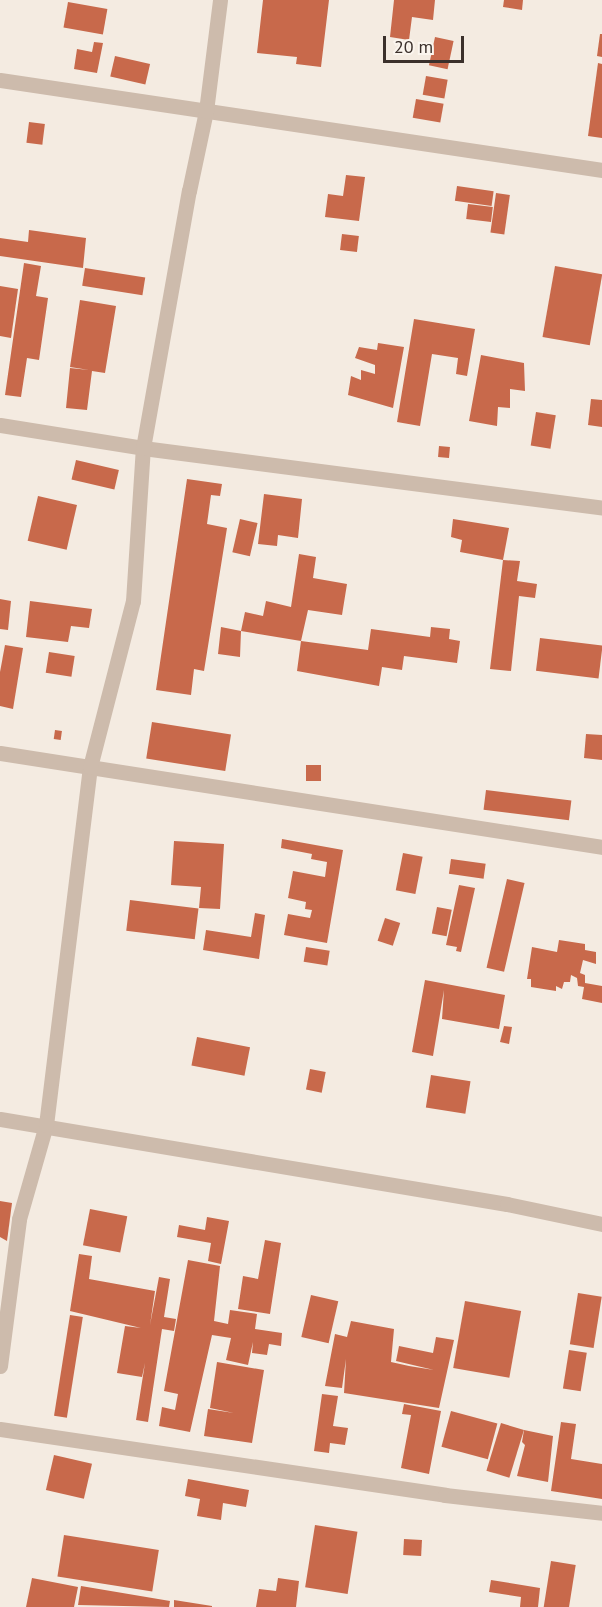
<!DOCTYPE html>
<html>
<head>
<meta charset="utf-8">
<style>
  body { margin:0 }
  #map { position:relative; width:602px; height:1607px; overflow:hidden; background:#f4ebe1; font-family:"PT Sans",sans-serif }
  div>[style] { position:absolute }
  .building>* { inset:0; background:#c8694b; transform-origin:0 0 }
  .minor>* { height:15px; margin:-7.5px; padding:0 7.5px; transform-origin:7.5px; border-radius:7.5px; background:#cdbbac }
  span { translate:-50% -50%; white-space:nowrap; text-align:center; line-height:1.15; -webkit-text-stroke:5px #fbf5ee; paint-order:stroke }
  .scale { position:absolute; left:383px; top:36px; width:81px; height:27px; box-sizing:border-box; border:3px solid #3b302b; border-top:0; padding-left:8px; font-size:18px; line-height:21px; white-space:nowrap; color:#3b302b; -webkit-text-stroke:4px #fbf5ee; paint-order:stroke }
</style>
</head>
<body>
<div id="map">
  <div class="building">
    <i style="clip-path:polygon(263px 0,329px 0,321px 67px,296px 64px,297px 57px,257px 53px)"></i>
    <i style="clip-path:polygon(394px 0,435px 0,433px 20px,412px 17px,409px 40px,390px 37px)"></i>
    <i style="clip-path:polygon(504px 0,523px 0,522px 10px,503px 7px)"></i>
    <i style="left:68px;top:2px;width:40px;height:26px;rotate:10deg"></i>
    <i style="clip-path:polygon(600px 34px,602px 34px,602px 57px,597px 56px)"></i>
    <i style="left:435px;top:37px;width:19px;height:29px;rotate:12deg"></i>
    <i style="clip-path:polygon(94px 42px,103px 43px,97px 73px,74px 69px,77px 49px,92px 52px)"></i>
    <i style="left:115px;top:56px;width:36px;height:21px;rotate:13deg"></i>
    <i style="clip-path:polygon(598px 63px,602px 64px,602px 138px,588px 136px)"></i>
    <i style="left:426px;top:76px;width:22px;height:19px;rotate:10deg"></i>
    <i style="left:416px;top:99px;width:28px;height:19px;rotate:10deg"></i>
    <i style="left:29px;top:122px;width:16px;height:21px;rotate:7deg"></i>
    <i style="clip-path:polygon(346px 175px,365px 177px,359px 221px,325px 217px,328px 194px,343px 196px)"></i>
    <i style="left:457px;top:186px;width:37px;height:15px;rotate:8deg"></i>
    <i style="left:496px;top:193px;width:14px;height:40px;rotate:8deg"></i>
    <i style="left:468px;top:204px;width:25px;height:15px;rotate:7deg"></i>
    <i style="clip-path:polygon(29px 230px,86px 238px,83px 268px,0 256px,0 238px,28px 242px)"></i>
    <i style="left:342px;top:234px;width:17px;height:16px;rotate:7deg"></i>
    <i style="clip-path:polygon(24px 263px,41px 266px,36px 296px,48px 298px,39px 360px,27px 358px,21px 397px,5px 395px)"></i>
    <i style="left:555px;top:266px;width:48px;height:72px;rotate:10deg"></i>
    <i style="left:85px;top:268px;width:61px;height:18px;rotate:9deg"></i>
    <i style="clip-path:polygon(0 286px,18px 289px,11px 338px,0 336px)"></i>
    <i style="clip-path:polygon(80px 300px,116px 306px,105px 373px,92px 371px,87px 410px,66px 408px,70px 368px,89px 370px,70px 367px)"></i>
    <i style="clip-path:polygon(414px 319px,475px 329px,467px 376px,456px 374px,458px 358px,432px 354px,420px 426px,397px 422px)"></i>
    <i style="clip-path:polygon(378px 343px,404px 347px,393px 408px,348px 395px,351px 376px,361px 380px,361px 370px,375px 374px,375px 365px,355px 358px,359px 347px,377px 350px)"></i>
    <i style="clip-path:polygon(481px 355px,524px 363px,525px 391px,510px 389px,510px 408px,498px 407px,497px 426px,469px 421px)"></i>
    <i style="clip-path:polygon(591px 399px,602px 400px,602px 427px,588px 425px)"></i>
    <i style="left:536px;top:412px;width:20px;height:34px;rotate:9deg"></i>
    <i style="left:439px;top:446px;width:11px;height:11px;rotate:5deg"></i>
    <i style="left:76px;top:460px;width:44px;height:20px;rotate:13deg"></i>
    <i style="clip-path:polygon(187px 479px,222px 484px,220px 496px,211px 495px,207px 524px,227px 528px,204px 671px,194px 669px,191px 695px,156px 690px)"></i>
    <i style="clip-path:polygon(264px 494px,302px 499px,298px 538px,278px 535px,277px 546px,258px 544px)"></i>
    <i style="left:38px;top:496px;width:40px;height:46px;rotate:13deg"></i>
    <i style="left:240px;top:519px;width:18px;height:34px;rotate:13deg"></i>
    <i style="clip-path:polygon(453px 519px,509px 528px,503px 560px,460px 552px,462px 540px,451px 537px)"></i>
    <i style="clip-path:polygon(299px 554px,316px 557px,313px 578px,347px 584px,342px 615px,308px 610px,301px 641px,241px 631px,240px 657px,218px 654px,221px 627px,241px 631px,245px 612px,263px 616px,266px 601px,291px 607px)"></i>
    <i style="clip-path:polygon(503px 560px,520px 561px,517px 581px,537px 584px,535px 598px,519px 596px,511px 671px,490px 669px)"></i>
    <i style="clip-path:polygon(0 599px,11px 601px,8px 630px,0 629px)"></i>
    <i style="clip-path:polygon(30px 601px,92px 609px,89px 628px,71px 626px,68px 642px,26px 637px)"></i>
    <i style="clip-path:polygon(431px 627px,450px 629px,449px 639px,460px 641px,457px 663px,404px 656px,402px 670px,382px 667px,379px 686px,297px 671px,301px 641px,368px 650px,371px 629px,430px 637px)"></i>
    <i style="left:540px;top:638px;width:63px;height:33px;rotate:7deg"></i>
    <i style="clip-path:polygon(5px 645px,23px 648px,13px 709px,0 706px,0 672px)"></i>
    <i style="left:49px;top:652px;width:26px;height:21px;rotate:9deg"></i>
    <i style="left:152px;top:722px;width:80px;height:37px;rotate:9deg"></i>
    <i style="left:55px;top:730px;width:7px;height:9px;rotate:8deg"></i>
    <i style="clip-path:polygon(586px 734px,602px 735px,602px 760px,584px 758px)"></i>
    <i style="left:306px;top:765px;width:15px;height:16px"></i>
    <i style="left:486px;top:790px;width:86px;height:20px;rotate:7deg"></i>
    <i style="clip-path:polygon(282px 839px,343px 850px,327px 943px,284px 935px,288px 914px,310px 918px,312px 910px,305px 909px,306px 902px,288px 898px,293px 871px,325px 877px,327px 862px,311px 859px,312px 854px,281px 848px)"></i>
    <i style="clip-path:polygon(174px 841px,224px 844px,220px 909px,199px 908px,201px 887px,171px 885px)"></i>
    <i style="left:403px;top:853px;width:20px;height:38px;rotate:11deg"></i>
    <i style="left:451px;top:859px;width:35px;height:15px;rotate:8deg"></i>
    <i style="left:507px;top:879px;width:18px;height:91px;rotate:13deg"></i>
    <i style="clip-path:polygon(459px 885px,475px 888px,461px 952px,456px 951px,457px 947px,446px 945px)"></i>
    <i style="left:130px;top:900px;width:69px;height:31px;rotate:7deg"></i>
    <i style="left:437px;top:907px;width:15px;height:27px;rotate:11deg"></i>
    <i style="clip-path:polygon(255px 913px,265px 915px,259px 959px,203px 950px,206px 930px,251px 937px)"></i>
    <i style="left:385px;top:918px;width:16px;height:24px;rotate:18deg"></i>
    <i style="clip-path:polygon(559px 940px,585px 944px,585px 950px,596px 952px,596px 964px,583px 960px,580px 973px,585px 975px,585px 983px,602px 986px,602px 1003px,582px 999px,584px 987px,578px 986px,577px 978px,571px 975px,570px 982px,564px 982px,562px 989px,556px 986px,556px 991px,531px 987px,531px 979px,527px 979px,532px 947px,557px 952px)"></i>
    <i style="left:306px;top:947px;width:24px;height:15px;rotate:9deg"></i>
    <i style="clip-path:polygon(425px 980px,505px 995px,499px 1029px,442px 1019px,444px 990px,433px 1056px,412px 1052px)"></i>
    <i style="clip-path:polygon(504px 1026px,512px 1027px,509px 1044px,500px 1042px)"></i>
    <i style="left:197px;top:1037px;width:54px;height:29px;rotate:11deg"></i>
    <i style="left:310px;top:1069px;width:16px;height:21px;rotate:11deg"></i>
    <i style="left:431px;top:1075px;width:40px;height:33px;rotate:9deg"></i>
    <i style="clip-path:polygon(0 1201px,12px 1203px,7px 1241px,0 1237px)"></i>
    <i style="left:90px;top:1209px;width:38px;height:37px;rotate:11deg"></i>
    <i style="clip-path:polygon(207px 1217px,229px 1221px,221px 1264px,208px 1261px,211px 1243px,177px 1237px,179px 1225px,205px 1230px)"></i>
    <i style="clip-path:polygon(265px 1240px,281px 1243px,270px 1314px,238px 1309px,243px 1276px,258px 1279px)"></i>
    <i style="clip-path:polygon(79px 1254px,92px 1256px,89px 1279px,155px 1291px,150px 1325px,159px 1277px,170px 1279px,164px 1317px,176px 1319px,174px 1331px,162px 1329px,148px 1422px,136px 1420px,145px 1363px,142px 1377px,117px 1373px,125px 1326px,141px 1328px,70px 1311px)"></i>
    <i style="clip-path:polygon(188px 1260px,220px 1266px,214px 1321px,228px 1324px,230px 1310px,257px 1314px,255px 1329px,282px 1333px,281px 1346px,269px 1344px,267px 1355px,252px 1353px,253px 1342px,248px 1365px,226px 1360px,231px 1338px,212px 1335px,190px 1432px,159px 1426px,162px 1407px,175px 1410px,178px 1394px,164px 1391px)"></i>
    <i style="left:578px;top:1293px;width:24px;height:52px;rotate:9deg"></i>
    <i style="left:311px;top:1295px;width:28px;height:43px;rotate:13deg"></i>
    <i style="left:465px;top:1301px;width:57px;height:68px;rotate:10deg"></i>
    <i style="left:70px;top:1315px;width:13px;height:102px;rotate:9deg"></i>
    <i style="clip-path:polygon(351px 1321px,394px 1329px,391px 1362px,409px 1366px,434px 1370px,396px 1361px,399px 1346px,433px 1353px,436px 1337px,454px 1340px,439px 1408px,344px 1393px,346px 1359px,342px 1388px,325px 1386px,335px 1334px,347px 1337px)"></i>
    <i style="left:569px;top:1350px;width:18px;height:39px;rotate:9deg"></i>
    <i style="clip-path:polygon(217px 1362px,264px 1370px,252px 1443px,204px 1436px,208px 1409px,234px 1413px,210px 1408px)"></i>
    <i style="clip-path:polygon(322px 1394px,338px 1396px,333px 1426px,348px 1428px,345px 1445px,330px 1443px,329px 1453px,314px 1451px)"></i>
    <i style="clip-path:polygon(404px 1404px,441px 1411px,429px 1474px,401px 1468px,411px 1415px,402px 1414px)"></i>
    <i style="left:451px;top:1411px;width:48px;height:37px;rotate:15deg"></i>
    <i style="clip-path:polygon(561px 1422px,576px 1424px,571px 1459px,602px 1464px,602px 1499px,551px 1491px)"></i>
    <i style="left:501px;top:1423px;width:24px;height:50px;rotate:17deg"></i>
    <i style="clip-path:polygon(524px 1430px,553px 1436px,548px 1482px,517px 1476px,525px 1445px,522px 1442px)"></i>
    <i style="left:54px;top:1455px;width:39px;height:36px;rotate:13deg"></i>
    <i style="clip-path:polygon(188px 1479px,249px 1490px,246px 1507px,223px 1503px,221px 1520px,197px 1516px,200px 1499px,185px 1496px)"></i>
    <i style="left:315px;top:1525px;width:43px;height:63px;rotate:9deg"></i>
    <i style="left:64px;top:1535px;width:96px;height:42px;rotate:9deg"></i>
    <i style="left:404px;top:1539px;width:18px;height:16px;rotate:3deg"></i>
    <i style="left:551px;top:1561px;width:25px;height:47px;rotate:9deg"></i>
    <i style="clip-path:polygon(32px 1578px,78px 1587px,74px 1607px,26px 1607px)"></i>
    <i style="clip-path:polygon(278px 1578px,299px 1581px,296px 1607px,256px 1607px,259px 1589px,276px 1591px)"></i>
    <i style="clip-path:polygon(491px 1580px,540px 1588px,538px 1607px,520px 1607px,521px 1597px,489px 1592px)"></i>
    <i style="clip-path:polygon(81px 1586px,170px 1601px,169px 1607px,78px 1605px)"></i>
    <i style="clip-path:polygon(174px 1600px,212px 1606px,212px 1607px,174px 1607px)"></i>
  </div>
  <div class="minor">
    <i style="left:0;top:80px;width:609px;rotate:8.5deg"></i>
    <i style="left:0;top:425px;width:145px;rotate:9.1deg"></i>
    <i style="left:143px;top:448px;width:463px;rotate:7.4deg"></i>
    <i style="left:0;top:753px;width:609px;rotate:8.87deg"></i>
    <i style="left:0;top:1119px;width:514px;rotate:9.52deg"></i>
    <i style="left:507px;top:1204px;width:97px;rotate:11.9deg"></i>
    <i style="left:0;top:1366px;width:148px;rotate:-82.6deg"></i>
    <i style="left:19px;top:1219px;width:98px;rotate:-74deg"></i>
    <i style="left:46px;top:1125px;width:361px;rotate:-83deg"></i>
    <i style="left:90px;top:767px;width:171px;rotate:-75.5deg"></i>
    <i style="left:133px;top:601px;width:153px;rotate:-86.3deg"></i>
    <i style="left:143px;top:448px;width:261px;rotate:-79.9deg"></i>
    <i style="left:189px;top:191px;width:82px;rotate:-78deg"></i>
    <i style="left:206px;top:111px;width:112px;rotate:-82.8deg"></i>
    <i style="left:0;top:1429px;width:450px;rotate:8.4deg"></i>
    <i style="left:445px;top:1495px;width:158px;rotate:6.5deg"></i>
  </div>
  <div class="scale">20 m</div>
</div>
</body>
</html>
